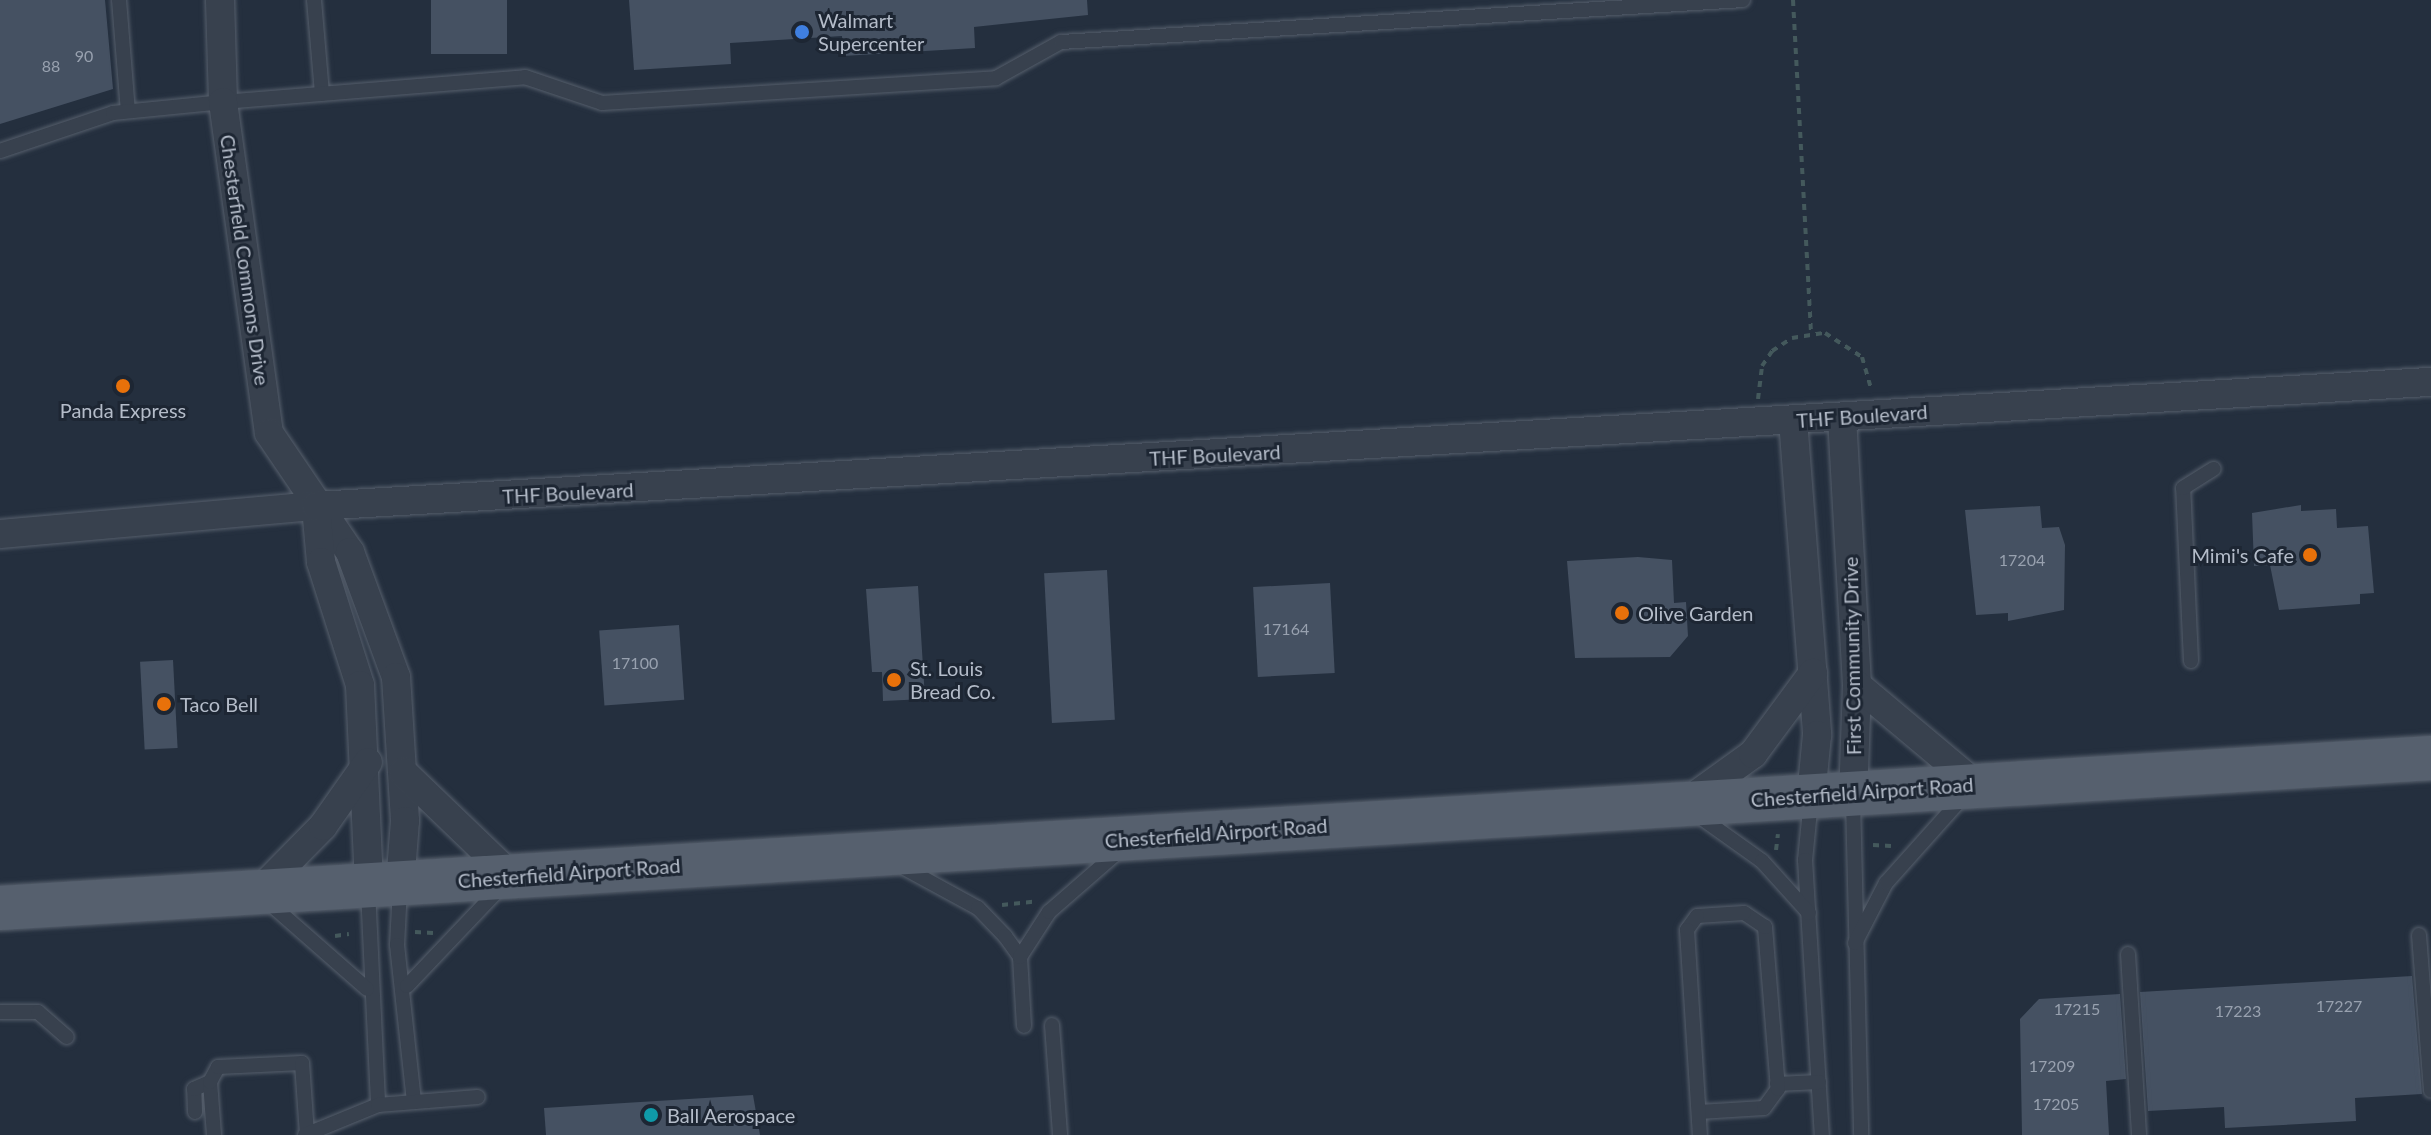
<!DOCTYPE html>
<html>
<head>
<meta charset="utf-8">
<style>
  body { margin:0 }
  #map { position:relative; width:2431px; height:1135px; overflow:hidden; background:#242f3e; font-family:Lato,sans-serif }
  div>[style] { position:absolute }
  .building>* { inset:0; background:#455162; transform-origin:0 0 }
  .path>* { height:4px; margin-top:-2px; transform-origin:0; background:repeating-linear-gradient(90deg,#44595c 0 6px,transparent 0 12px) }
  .roads { filter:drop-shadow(0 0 2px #565f6c) drop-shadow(0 0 2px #565f6c) }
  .lane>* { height:14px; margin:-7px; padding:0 7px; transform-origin:7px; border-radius:7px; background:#38414e }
  .street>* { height:28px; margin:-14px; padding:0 14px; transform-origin:14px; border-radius:14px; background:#38414e }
  .primary>* { height:44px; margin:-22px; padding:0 22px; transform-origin:22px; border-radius:22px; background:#56606e }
  .dots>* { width:22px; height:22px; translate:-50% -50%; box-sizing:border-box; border:4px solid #1d2633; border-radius:50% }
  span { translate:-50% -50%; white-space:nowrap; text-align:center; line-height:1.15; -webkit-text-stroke:6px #1d2633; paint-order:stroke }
  .number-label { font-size:16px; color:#98a1af }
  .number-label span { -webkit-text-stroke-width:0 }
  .poi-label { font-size:20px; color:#b4bcc9 }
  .left { translate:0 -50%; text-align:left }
  .right { translate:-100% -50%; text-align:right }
  .street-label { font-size:20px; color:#b4bcc9 }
</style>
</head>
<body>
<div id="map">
  <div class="building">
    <i style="clip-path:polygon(0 0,105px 0,113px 89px,0 124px)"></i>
    <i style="left:431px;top:0;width:76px;height:54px"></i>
    <i style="clip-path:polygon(629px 0,1087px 0,1088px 15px,974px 27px,975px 48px,843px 56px,842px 36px,730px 43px,731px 64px,634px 70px)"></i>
    <i style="clip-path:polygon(2301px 505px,2301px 511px,2336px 509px,2337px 528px,2368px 526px,2374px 593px,2360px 594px,2360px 604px,2279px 610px,2270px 565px,2254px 566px,2252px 513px)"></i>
    <i style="clip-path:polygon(2040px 506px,2042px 528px,2059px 527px,2065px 545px,2064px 610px,2008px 621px,2008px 613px,1976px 615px,1965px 510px)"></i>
    <i style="clip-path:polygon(1638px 557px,1672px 560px,1674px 603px,1686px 602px,1688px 636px,1670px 657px,1575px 658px,1567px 561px)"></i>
    <i style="left:1107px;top:570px;width:150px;height:63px;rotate:87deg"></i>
    <i style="left:1330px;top:583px;width:90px;height:77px;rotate:87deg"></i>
    <i style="clip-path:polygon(918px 586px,925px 699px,883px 701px,882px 672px,872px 672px,866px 589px)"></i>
    <i style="left:679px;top:625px;width:75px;height:80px;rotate:86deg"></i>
    <i style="left:173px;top:660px;width:88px;height:33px;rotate:87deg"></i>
    <i style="clip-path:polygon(2412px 976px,2422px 1094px,2355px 1098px,2356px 1121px,2225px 1128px,2224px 1107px,2148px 1111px,2140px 992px)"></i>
    <i style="clip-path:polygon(2120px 994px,2126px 1079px,2106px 1081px,2109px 1135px,2022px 1135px,2020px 1019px,2039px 999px)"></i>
    <i style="clip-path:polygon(753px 1095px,760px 1135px,546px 1135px,544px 1108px)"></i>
  </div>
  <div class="path">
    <i style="left:1793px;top:0;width:335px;rotate:86.9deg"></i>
    <i style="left:1758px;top:399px;width:33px;rotate:-83deg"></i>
    <i style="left:1762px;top:366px;width:18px;rotate:-56deg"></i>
    <i style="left:1772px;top:351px;width:24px;rotate:-33deg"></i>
    <i style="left:1792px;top:338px;width:33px;rotate:-9deg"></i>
    <i style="left:1825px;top:333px;width:44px;rotate:33deg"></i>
    <i style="left:1862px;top:357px;width:33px;rotate:74deg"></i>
    <i style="left:1873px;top:845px;width:18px;rotate:3deg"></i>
    <i style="left:1776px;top:850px;width:16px;rotate:-83deg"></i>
    <i style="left:1002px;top:905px;width:31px;rotate:-6deg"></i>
    <i style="left:415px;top:932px;width:18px;rotate:3deg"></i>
    <i style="left:335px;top:936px;width:14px;rotate:-8deg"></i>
  </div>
  <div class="roads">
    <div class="lane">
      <i style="left:119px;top:0;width:111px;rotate:85.4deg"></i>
      <i style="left:314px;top:0;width:94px;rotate:85.1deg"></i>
      <i style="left:0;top:151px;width:119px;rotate:-18.6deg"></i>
      <i style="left:113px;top:113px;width:111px;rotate:-5.7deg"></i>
      <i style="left:223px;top:102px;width:303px;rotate:-4.7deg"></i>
      <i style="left:525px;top:77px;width:81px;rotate:18.7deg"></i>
      <i style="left:602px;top:103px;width:395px;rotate:-3.6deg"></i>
      <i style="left:996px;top:78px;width:74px;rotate:-29deg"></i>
      <i style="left:1061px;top:42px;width:683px;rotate:-3.52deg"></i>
      <i style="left:2191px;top:661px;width:173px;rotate:-92.6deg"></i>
      <i style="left:2183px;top:488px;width:36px;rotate:-32deg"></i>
      <i style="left:1811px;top:800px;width:60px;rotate:95.7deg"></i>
      <i style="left:1805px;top:860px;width:276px;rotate:86.5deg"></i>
      <i style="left:1853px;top:800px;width:335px;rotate:88.6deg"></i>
      <i style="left:1696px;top:814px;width:81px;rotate:35.5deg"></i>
      <i style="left:1762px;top:861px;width:70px;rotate:47.9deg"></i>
      <i style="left:899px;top:865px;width:90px;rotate:28.6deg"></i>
      <i style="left:978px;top:908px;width:39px;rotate:46deg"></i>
      <i style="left:1005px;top:936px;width:26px;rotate:54deg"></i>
      <i style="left:1020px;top:957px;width:69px;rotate:86.7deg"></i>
      <i style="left:400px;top:888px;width:57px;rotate:93deg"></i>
      <i style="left:397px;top:945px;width:158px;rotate:83.8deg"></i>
      <i style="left:368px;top:890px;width:215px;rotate:87.3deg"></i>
      <i style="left:267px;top:901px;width:133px;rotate:41.3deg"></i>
      <i style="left:2419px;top:935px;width:156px;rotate:85.6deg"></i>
      <i style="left:1855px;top:943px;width:68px;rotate:-62.7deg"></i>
      <i style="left:1886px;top:883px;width:115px;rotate:-48.2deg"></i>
      <i style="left:2128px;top:954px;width:181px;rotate:86.5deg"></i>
      <i style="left:1020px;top:957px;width:54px;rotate:-57.2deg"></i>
      <i style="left:1049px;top:912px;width:94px;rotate:-41.1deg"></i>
      <i style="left:407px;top:986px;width:135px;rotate:-46.5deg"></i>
      <i style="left:0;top:1012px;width:38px"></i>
      <i style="left:38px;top:1012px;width:38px;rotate:41deg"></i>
      <i style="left:1052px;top:1025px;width:110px;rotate:85.8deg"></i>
      <i style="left:1777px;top:1084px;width:42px;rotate:-2.7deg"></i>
      <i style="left:195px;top:1112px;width:23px;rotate:-92deg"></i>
      <i style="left:194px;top:1089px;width:17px;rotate:-24deg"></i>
      <i style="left:1699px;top:1112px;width:65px;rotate:-3.5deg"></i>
      <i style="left:1764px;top:1108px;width:24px;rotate:-54deg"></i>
      <i style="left:1778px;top:1089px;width:163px;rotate:-94.6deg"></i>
      <i style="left:1765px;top:927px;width:25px;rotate:-146deg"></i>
      <i style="left:1744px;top:913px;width:47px;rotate:176.3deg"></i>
      <i style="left:1697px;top:916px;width:17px;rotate:126deg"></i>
      <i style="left:1687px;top:930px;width:205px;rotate:86.4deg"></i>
      <i style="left:214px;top:1135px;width:53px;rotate:-94.3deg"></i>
      <i style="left:210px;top:1082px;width:17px;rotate:-62deg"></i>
      <i style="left:218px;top:1067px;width:84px;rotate:-2.7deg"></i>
      <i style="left:302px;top:1063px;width:71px;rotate:86deg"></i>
      <i style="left:305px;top:1135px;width:79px;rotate:-22.3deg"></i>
      <i style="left:378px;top:1105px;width:100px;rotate:-4.6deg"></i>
    </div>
    <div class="street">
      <i style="left:220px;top:0;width:102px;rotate:88.3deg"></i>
      <i style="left:223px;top:102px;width:334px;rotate:82.1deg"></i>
      <i style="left:269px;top:433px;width:144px;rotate:55.8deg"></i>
      <i style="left:350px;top:552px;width:133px;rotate:69.8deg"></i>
      <i style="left:396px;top:677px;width:144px;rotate:86.4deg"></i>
      <i style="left:405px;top:821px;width:63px;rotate:94.5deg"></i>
      <i style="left:1842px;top:417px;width:268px;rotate:86.8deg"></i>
      <i style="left:1857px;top:685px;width:114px;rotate:92deg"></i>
      <i style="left:1793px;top:420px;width:316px;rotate:85.6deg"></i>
      <i style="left:1817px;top:735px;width:61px;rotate:95.6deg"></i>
      <i style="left:316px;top:507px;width:55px;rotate:84.8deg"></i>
      <i style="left:321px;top:562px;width:129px;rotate:72.4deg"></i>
      <i style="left:360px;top:685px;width:201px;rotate:87.4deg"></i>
      <i style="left:0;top:534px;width:317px;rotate:-5.1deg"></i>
      <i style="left:316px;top:506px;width:2119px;rotate:-3.36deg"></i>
      <i style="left:1857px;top:685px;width:155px;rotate:40deg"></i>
      <i style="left:403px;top:772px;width:151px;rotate:43.9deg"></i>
      <i style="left:1689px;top:800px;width:79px;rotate:-35.7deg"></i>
      <i style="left:1753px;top:754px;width:101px;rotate:-53.5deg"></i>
      <i style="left:257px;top:893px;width:94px;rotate:-45.4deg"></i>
      <i style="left:323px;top:826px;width:78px;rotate:-54.9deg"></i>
    </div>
    <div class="primary">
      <i style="left:0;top:908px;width:2436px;rotate:-3.53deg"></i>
    </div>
  </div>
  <div class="dots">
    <i style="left:802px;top:32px;background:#3f7fe0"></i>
    <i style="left:123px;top:386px;background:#e8710a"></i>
    <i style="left:2310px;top:555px;background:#e8710a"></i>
    <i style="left:1622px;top:613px;background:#e8710a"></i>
    <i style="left:894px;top:680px;background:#e8710a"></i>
    <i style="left:164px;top:704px;background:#e8710a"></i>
    <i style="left:651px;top:1115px;background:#0f9aa8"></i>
  </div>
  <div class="number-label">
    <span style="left:84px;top:56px">90</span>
    <span style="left:51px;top:66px">88</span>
    <span style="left:2022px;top:560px">17204</span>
    <span style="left:1286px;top:629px">17164</span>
    <span style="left:635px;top:663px">17100</span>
    <span style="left:2339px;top:1006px">17227</span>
    <span style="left:2077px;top:1009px">17215</span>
    <span style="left:2238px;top:1011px">17223</span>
    <span style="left:2052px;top:1066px">17209</span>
    <span style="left:2056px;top:1104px">17205</span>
  </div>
  <div class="poi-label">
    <span class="left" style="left:818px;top:32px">Walmart<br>Supercenter</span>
    <span style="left:123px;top:410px">Panda Express</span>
    <span class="right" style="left:2294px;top:555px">Mimi's Cafe</span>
    <span class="left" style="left:1638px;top:613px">Olive Garden</span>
    <span class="left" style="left:910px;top:680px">St. Louis<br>Bread Co.</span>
    <span class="left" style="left:180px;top:704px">Taco Bell</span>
    <span class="left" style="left:667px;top:1115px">Ball Aerospace</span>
  </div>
  <div class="street-label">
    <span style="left:245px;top:260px;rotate:82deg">Chesterfield Commons Drive</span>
    <span style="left:1862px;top:416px;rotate:-4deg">THF Boulevard</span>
    <span style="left:1215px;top:455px;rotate:-3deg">THF Boulevard</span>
    <span style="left:568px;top:493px;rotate:-3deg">THF Boulevard</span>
    <span style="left:1852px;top:656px;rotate:-91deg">First Community Drive</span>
    <span style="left:1862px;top:792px;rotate:-4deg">Chesterfield Airport Road</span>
    <span style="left:1216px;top:833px;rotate:-4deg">Chesterfield Airport Road</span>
    <span style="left:569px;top:873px;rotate:-4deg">Chesterfield Airport Road</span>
  </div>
</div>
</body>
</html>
